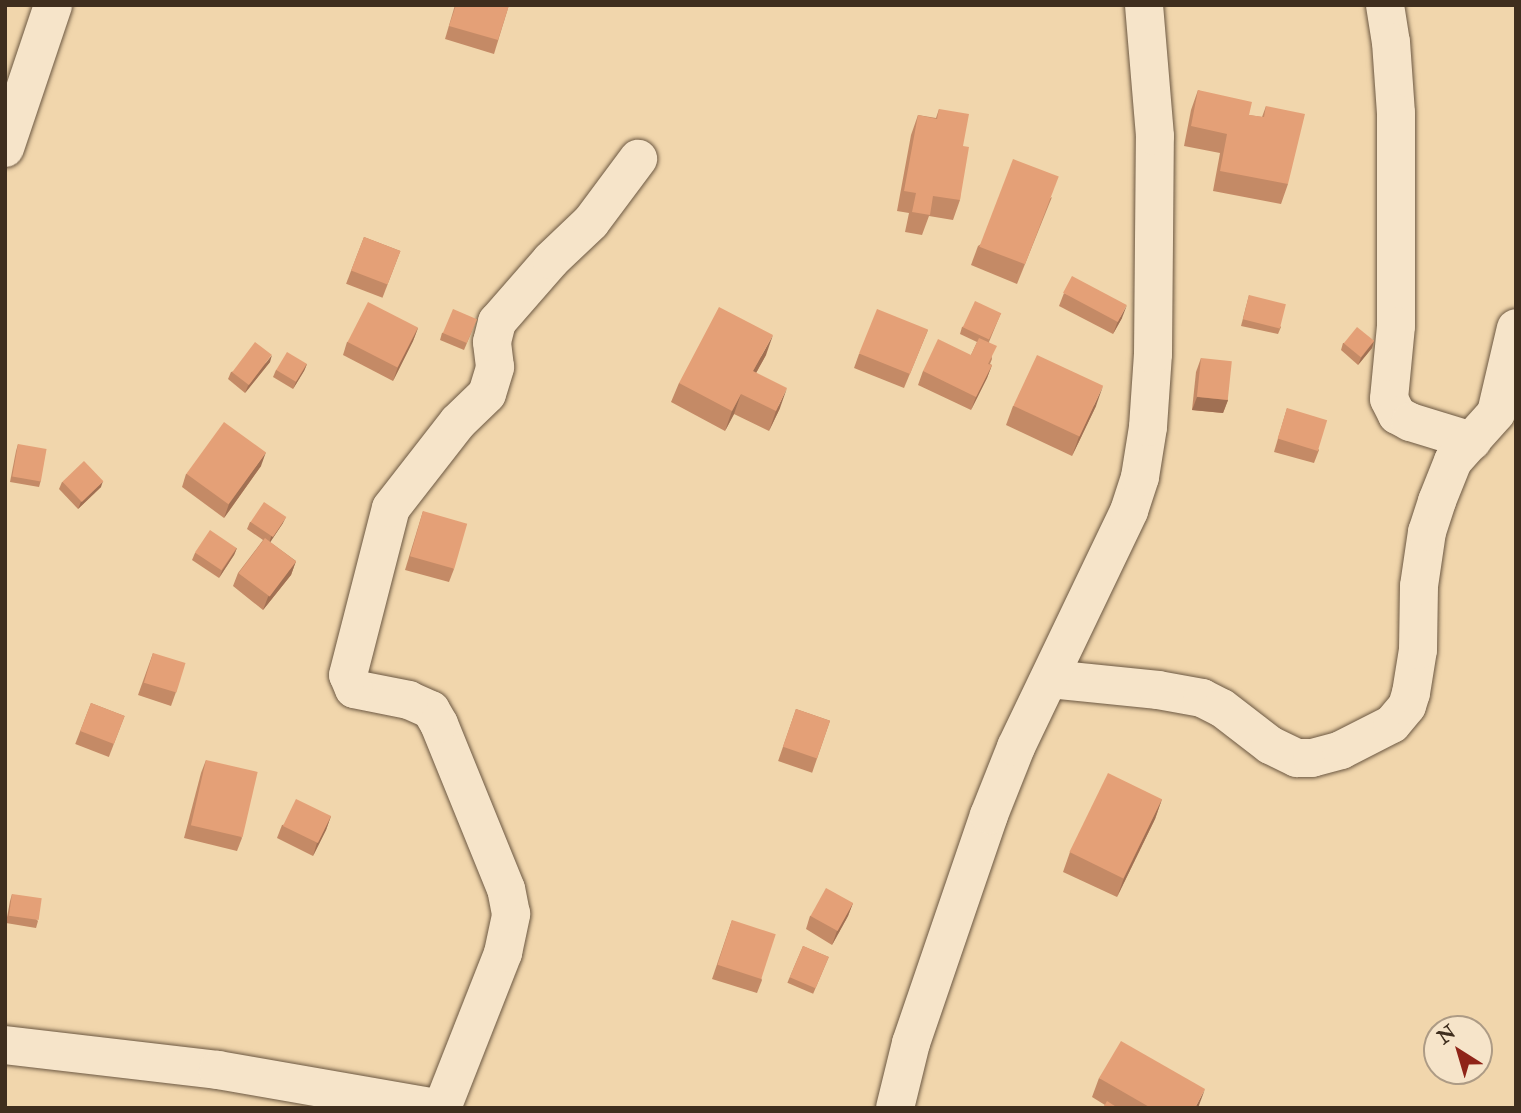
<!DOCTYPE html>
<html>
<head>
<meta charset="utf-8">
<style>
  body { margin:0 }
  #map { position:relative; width:1521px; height:1113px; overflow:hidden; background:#f1d6ac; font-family:"IM FELL Double Pica",serif }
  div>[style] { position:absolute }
  .roads { filter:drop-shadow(0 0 2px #6c5842) drop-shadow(0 0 2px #6c5842) }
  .minor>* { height:38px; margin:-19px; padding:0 19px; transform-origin:19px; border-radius:19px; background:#f6e4c9 }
  .wall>* { inset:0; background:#c48a66; transform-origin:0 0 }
  .shaded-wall>* { inset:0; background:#a07053 }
  .building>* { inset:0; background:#e4a077; transform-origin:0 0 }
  span { translate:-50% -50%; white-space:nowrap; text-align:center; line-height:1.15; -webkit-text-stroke:6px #f6e4c9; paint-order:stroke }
  .frame { position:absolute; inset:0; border:7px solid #3f2e1e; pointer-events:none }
  .north { position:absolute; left:1423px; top:1015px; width:70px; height:70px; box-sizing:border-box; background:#f6e4c9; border:2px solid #ad9b85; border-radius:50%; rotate:323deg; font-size:19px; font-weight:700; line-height:28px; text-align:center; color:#3f2e1e }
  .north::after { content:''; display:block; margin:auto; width:24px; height:32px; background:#8f2418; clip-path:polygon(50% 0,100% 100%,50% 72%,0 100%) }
</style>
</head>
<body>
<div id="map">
  <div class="roads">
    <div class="minor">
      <i style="left:1385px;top:5px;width:37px;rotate:81deg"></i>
      <i style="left:1391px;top:42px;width:71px;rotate:86deg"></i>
      <i style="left:1396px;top:113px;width:213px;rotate:90deg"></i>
      <i style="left:1396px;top:326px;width:73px;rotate:95.5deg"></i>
      <i style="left:1389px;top:399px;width:18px;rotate:63deg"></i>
      <i style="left:1397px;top:415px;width:15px;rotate:28deg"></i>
      <i style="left:1410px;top:422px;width:65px;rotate:17deg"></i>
      <i style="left:5px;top:148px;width:151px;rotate:-71.4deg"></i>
      <i style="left:1050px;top:679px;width:109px;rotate:5.8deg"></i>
      <i style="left:1158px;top:690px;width:45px;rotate:10.3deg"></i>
      <i style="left:1202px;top:698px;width:22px;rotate:27deg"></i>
      <i style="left:1222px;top:708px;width:61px;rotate:37.6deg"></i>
      <i style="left:1270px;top:745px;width:30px;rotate:26deg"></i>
      <i style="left:1297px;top:758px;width:15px"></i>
      <i style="left:1312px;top:758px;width:30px;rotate:-15deg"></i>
      <i style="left:1341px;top:750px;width:57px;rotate:-27deg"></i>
      <i style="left:1392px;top:724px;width:23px;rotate:-50deg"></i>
      <i style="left:1407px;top:706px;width:14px;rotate:-73deg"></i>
      <i style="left:1411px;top:693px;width:44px;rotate:-80.8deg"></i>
      <i style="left:1418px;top:650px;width:64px;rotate:-89.1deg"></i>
      <i style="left:1419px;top:586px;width:55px;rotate:-81.6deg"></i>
      <i style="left:1427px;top:532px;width:33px;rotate:-72deg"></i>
      <i style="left:1437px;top:501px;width:43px;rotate:-68.2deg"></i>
      <i style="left:1453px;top:461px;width:64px;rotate:-48.1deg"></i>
      <i style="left:1496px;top:413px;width:87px;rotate:-76.8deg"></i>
      <i style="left:5px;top:1045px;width:214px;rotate:6.7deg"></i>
      <i style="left:218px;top:1070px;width:220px;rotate:9.9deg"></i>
      <i style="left:442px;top:1108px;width:167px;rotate:-68.5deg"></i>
      <i style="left:503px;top:953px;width:40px;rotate:-78deg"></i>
      <i style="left:511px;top:914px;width:25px;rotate:-101deg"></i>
      <i style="left:506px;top:889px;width:178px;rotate:-112.1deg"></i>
      <i style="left:439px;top:724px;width:16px;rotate:-120deg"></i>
      <i style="left:431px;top:710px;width:24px;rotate:-156deg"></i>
      <i style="left:409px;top:700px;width:56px;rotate:-168.7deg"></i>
      <i style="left:354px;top:689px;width:15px;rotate:-113deg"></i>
      <i style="left:348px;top:675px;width:172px;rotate:-75.6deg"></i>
      <i style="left:391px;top:508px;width:109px;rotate:-52.1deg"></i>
      <i style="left:458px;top:422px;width:40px;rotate:-44deg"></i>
      <i style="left:487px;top:394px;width:28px;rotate:-73deg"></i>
      <i style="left:495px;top:367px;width:25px;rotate:-97deg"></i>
      <i style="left:492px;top:342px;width:21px;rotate:-76deg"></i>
      <i style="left:497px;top:322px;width:82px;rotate:-48.9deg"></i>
      <i style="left:551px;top:260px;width:55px;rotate:-43.5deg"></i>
      <i style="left:591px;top:222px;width:79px;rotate:-53.3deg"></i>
      <i style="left:895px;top:1108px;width:67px;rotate:-76.2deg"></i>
      <i style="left:911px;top:1043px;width:241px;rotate:-71.1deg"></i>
      <i style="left:989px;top:815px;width:73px;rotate:-68.3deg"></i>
      <i style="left:1016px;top:747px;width:262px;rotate:-64.4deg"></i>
      <i style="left:1129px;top:511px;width:36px;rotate:-72deg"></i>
      <i style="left:1140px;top:477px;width:51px;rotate:-80.9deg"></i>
      <i style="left:1148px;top:427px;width:73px;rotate:-86.1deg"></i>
      <i style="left:1153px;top:354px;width:218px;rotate:-89.5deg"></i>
      <i style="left:1155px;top:136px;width:131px;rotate:-94.8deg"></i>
    </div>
  </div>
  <div class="wall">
    <i style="clip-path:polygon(455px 5px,509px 5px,494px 54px,445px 39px)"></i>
    <i style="clip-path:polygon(1198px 90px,1249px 115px,1262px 117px,1266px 106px,1288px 184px,1281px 204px,1213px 191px,1220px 153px,1184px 146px,1191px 110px)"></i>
    <i style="clip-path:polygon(939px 109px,963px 146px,960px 200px,953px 220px,929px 216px,922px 235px,905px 232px,909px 213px,897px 211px,911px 135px,918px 115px,936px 118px)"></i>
    <i style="clip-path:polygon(1052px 197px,1017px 284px,971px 265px,978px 246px)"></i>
    <i style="left:364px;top:237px;width:39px;height:50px;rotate:21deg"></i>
    <i style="clip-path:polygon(1064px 293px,1122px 318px,1113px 334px,1059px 306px)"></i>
    <i style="clip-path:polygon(1249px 295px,1281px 327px,1278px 334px,1241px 326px)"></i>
    <i style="clip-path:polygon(1001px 313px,989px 342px,992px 359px,990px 364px,992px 365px,987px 378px,971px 410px,918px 385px,923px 371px,971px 355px,977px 342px,960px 334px,962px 327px)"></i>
    <i style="clip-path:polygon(477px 319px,464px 350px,440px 340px,442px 333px)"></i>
    <i style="clip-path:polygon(418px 328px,413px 341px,393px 381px,343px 355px,347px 342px)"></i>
    <i style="clip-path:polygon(928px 330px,904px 388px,854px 368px,859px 354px)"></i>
    <i style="clip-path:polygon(1374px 341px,1372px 348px,1358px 365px,1341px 350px,1343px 343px)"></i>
    <i style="clip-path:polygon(766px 355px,756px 373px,780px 408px,769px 431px,734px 414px,725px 431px,671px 402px,679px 383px)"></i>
    <i style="clip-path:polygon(1201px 358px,1228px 400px,1223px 413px,1192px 410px,1196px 372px)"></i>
    <i style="clip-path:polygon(270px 362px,245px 393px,228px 379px,231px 372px)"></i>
    <i style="clip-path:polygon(307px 364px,304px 371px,293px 389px,273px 377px,276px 370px)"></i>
    <i style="clip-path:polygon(1013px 406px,1096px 406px,1072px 456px,1006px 425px)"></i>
    <i style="clip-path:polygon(1287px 408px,1319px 450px,1314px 463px,1274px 452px)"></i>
    <i style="clip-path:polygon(18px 444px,41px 480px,39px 487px,10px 482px,16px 451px)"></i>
    <i style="clip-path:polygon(261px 466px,224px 518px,182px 487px,186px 474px)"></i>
    <i style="clip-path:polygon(62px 482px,101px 487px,78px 509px,59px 489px)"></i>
    <i style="clip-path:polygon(423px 511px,454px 569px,449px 582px,405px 570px)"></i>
    <i style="clip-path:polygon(250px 522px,283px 523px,270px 542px,296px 561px,291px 575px,263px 610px,233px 586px,238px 573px,263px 540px,247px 529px)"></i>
    <i style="clip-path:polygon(237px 548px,234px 555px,219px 578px,192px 560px,195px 553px)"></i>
    <i style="clip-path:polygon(153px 653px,176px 692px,171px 706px,138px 695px)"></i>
    <i style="left:91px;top:703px;width:36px;height:44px;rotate:21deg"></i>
    <i style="left:796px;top:709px;width:36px;height:55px;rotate:19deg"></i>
    <i style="clip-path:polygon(206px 760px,242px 838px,237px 851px,184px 838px,201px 773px)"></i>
    <i style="clip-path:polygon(1162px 799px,1155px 819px,1117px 897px,1063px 872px,1070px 852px)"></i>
    <i style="clip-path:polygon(331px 816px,326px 830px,313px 856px,277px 838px,282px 825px)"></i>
    <i style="clip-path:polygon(12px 894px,38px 921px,36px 928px,6px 923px,10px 901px)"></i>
    <i style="clip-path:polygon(853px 903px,848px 916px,832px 945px,806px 929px,810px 916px)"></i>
    <i style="clip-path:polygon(732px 920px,762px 980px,757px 993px,712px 979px)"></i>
    <i style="left:803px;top:946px;width:28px;height:40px;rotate:23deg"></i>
    <i style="clip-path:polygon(1099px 1078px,1198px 1108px,1103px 1108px,1105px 1105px,1092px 1097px)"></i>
  </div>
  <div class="shaded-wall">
    <i style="clip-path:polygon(1127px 305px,1122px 318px,1113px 334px,1118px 321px)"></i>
    <i style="clip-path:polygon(418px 328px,413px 341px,393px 381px,398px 367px)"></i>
    <i style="clip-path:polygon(773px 335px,766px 355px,746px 391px,753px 371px)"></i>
    <i style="clip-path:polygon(1374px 341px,1372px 348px,1358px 365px,1361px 358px)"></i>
    <i style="clip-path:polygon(272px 355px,270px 362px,245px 393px,248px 386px)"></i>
    <i style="clip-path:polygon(307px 364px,304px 371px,293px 389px,296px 382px)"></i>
    <i style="clip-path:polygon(992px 365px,987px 378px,971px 410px,976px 397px)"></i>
    <i style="clip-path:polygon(1103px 386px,1096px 406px,1072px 456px,1079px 437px)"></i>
    <i style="clip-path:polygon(787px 388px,780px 408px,769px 431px,776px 411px)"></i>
    <i style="clip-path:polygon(741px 394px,734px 414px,725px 431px,732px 411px)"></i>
    <i style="clip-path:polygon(1197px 397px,1228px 400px,1223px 413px,1192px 410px)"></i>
    <i style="clip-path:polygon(266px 452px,261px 466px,224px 518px,229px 504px)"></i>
    <i style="clip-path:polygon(103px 481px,101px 487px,78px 509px,81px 502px)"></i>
    <i style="clip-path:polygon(286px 517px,283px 523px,269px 544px,271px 537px)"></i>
    <i style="clip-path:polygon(237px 548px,234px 555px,219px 578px,222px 571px)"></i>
    <i style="clip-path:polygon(296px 561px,291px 575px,263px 610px,268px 597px)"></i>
    <i style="clip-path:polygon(1162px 799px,1155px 819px,1117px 897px,1124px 878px)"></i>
    <i style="clip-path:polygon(331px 816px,326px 830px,313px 856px,317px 843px)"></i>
    <i style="clip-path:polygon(853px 903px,848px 916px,832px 945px,837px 931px)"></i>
    <i style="clip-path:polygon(1205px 1089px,1198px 1108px,1195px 1108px)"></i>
  </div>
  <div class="building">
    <i style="clip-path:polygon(456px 5px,509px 5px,498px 40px,449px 26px)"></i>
    <i style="clip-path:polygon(1198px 90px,1252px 102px,1249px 115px,1264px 117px,1266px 106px,1305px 114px,1288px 184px,1220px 171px,1227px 134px,1191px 126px)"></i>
    <i style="clip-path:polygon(939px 109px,969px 114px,963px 146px,969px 147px,960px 200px,933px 196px,930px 215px,912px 212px,916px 193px,904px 191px,918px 115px,937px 119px)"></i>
    <i style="left:1013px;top:159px;width:49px;height:94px;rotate:21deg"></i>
    <i style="left:364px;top:237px;width:39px;height:36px;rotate:21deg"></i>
    <i style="left:1072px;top:276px;width:62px;height:19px;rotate:28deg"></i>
    <i style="left:1249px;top:295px;width:38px;height:25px;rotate:14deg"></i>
    <i style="left:975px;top:301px;width:29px;height:29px;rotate:25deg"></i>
    <i style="left:368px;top:302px;width:56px;height:45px;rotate:27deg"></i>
    <i style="clip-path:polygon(719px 307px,773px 335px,753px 371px,787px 388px,776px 411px,741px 394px,732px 411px,679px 383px)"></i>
    <i style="left:453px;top:309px;width:26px;height:26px;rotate:23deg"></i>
    <i style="left:877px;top:309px;width:55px;height:48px;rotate:22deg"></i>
    <i style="left:1357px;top:327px;width:22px;height:21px;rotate:39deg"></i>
    <i style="clip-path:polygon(979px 338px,997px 346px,988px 364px,992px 365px,976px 397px,923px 371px,938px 339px,971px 355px)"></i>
    <i style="left:255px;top:342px;width:21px;height:38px;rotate:37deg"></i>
    <i style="left:287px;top:352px;width:23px;height:21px;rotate:31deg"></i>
    <i style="left:1037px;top:355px;width:73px;height:56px;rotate:25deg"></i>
    <i style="left:1201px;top:358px;width:31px;height:39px;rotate:6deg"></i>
    <i style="left:1287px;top:408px;width:42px;height:32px;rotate:17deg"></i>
    <i style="left:224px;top:422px;width:52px;height:64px;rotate:36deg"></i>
    <i style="left:18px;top:444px;width:29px;height:33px;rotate:10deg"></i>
    <i style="left:84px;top:461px;width:28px;height:30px;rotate:46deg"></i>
    <i style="left:264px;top:502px;width:27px;height:24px;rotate:34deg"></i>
    <i style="left:423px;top:511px;width:46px;height:47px;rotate:16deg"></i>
    <i style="left:210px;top:530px;width:32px;height:27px;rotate:34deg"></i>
    <i style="left:265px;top:538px;width:39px;height:44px;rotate:37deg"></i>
    <i style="left:153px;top:653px;width:34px;height:31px;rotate:17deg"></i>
    <i style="left:91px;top:703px;width:36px;height:30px;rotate:21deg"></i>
    <i style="left:796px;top:709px;width:36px;height:40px;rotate:19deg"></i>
    <i style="left:206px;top:760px;width:53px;height:67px;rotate:13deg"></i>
    <i style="left:1108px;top:773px;width:60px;height:88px;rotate:26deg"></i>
    <i style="left:296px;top:799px;width:39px;height:30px;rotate:26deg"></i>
    <i style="left:826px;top:888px;width:31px;height:32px;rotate:29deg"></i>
    <i style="left:12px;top:894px;width:30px;height:22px;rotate:8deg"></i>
    <i style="left:732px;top:920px;width:46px;height:47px;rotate:18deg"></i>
    <i style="left:803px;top:946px;width:28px;height:34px;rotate:23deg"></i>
    <i style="clip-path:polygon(1121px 1041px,1205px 1089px,1195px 1108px,1151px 1108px,1099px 1078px)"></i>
    <i style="clip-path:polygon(1107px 1101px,1118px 1108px,1103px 1108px)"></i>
  </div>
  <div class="frame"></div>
  <div class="north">N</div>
</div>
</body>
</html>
